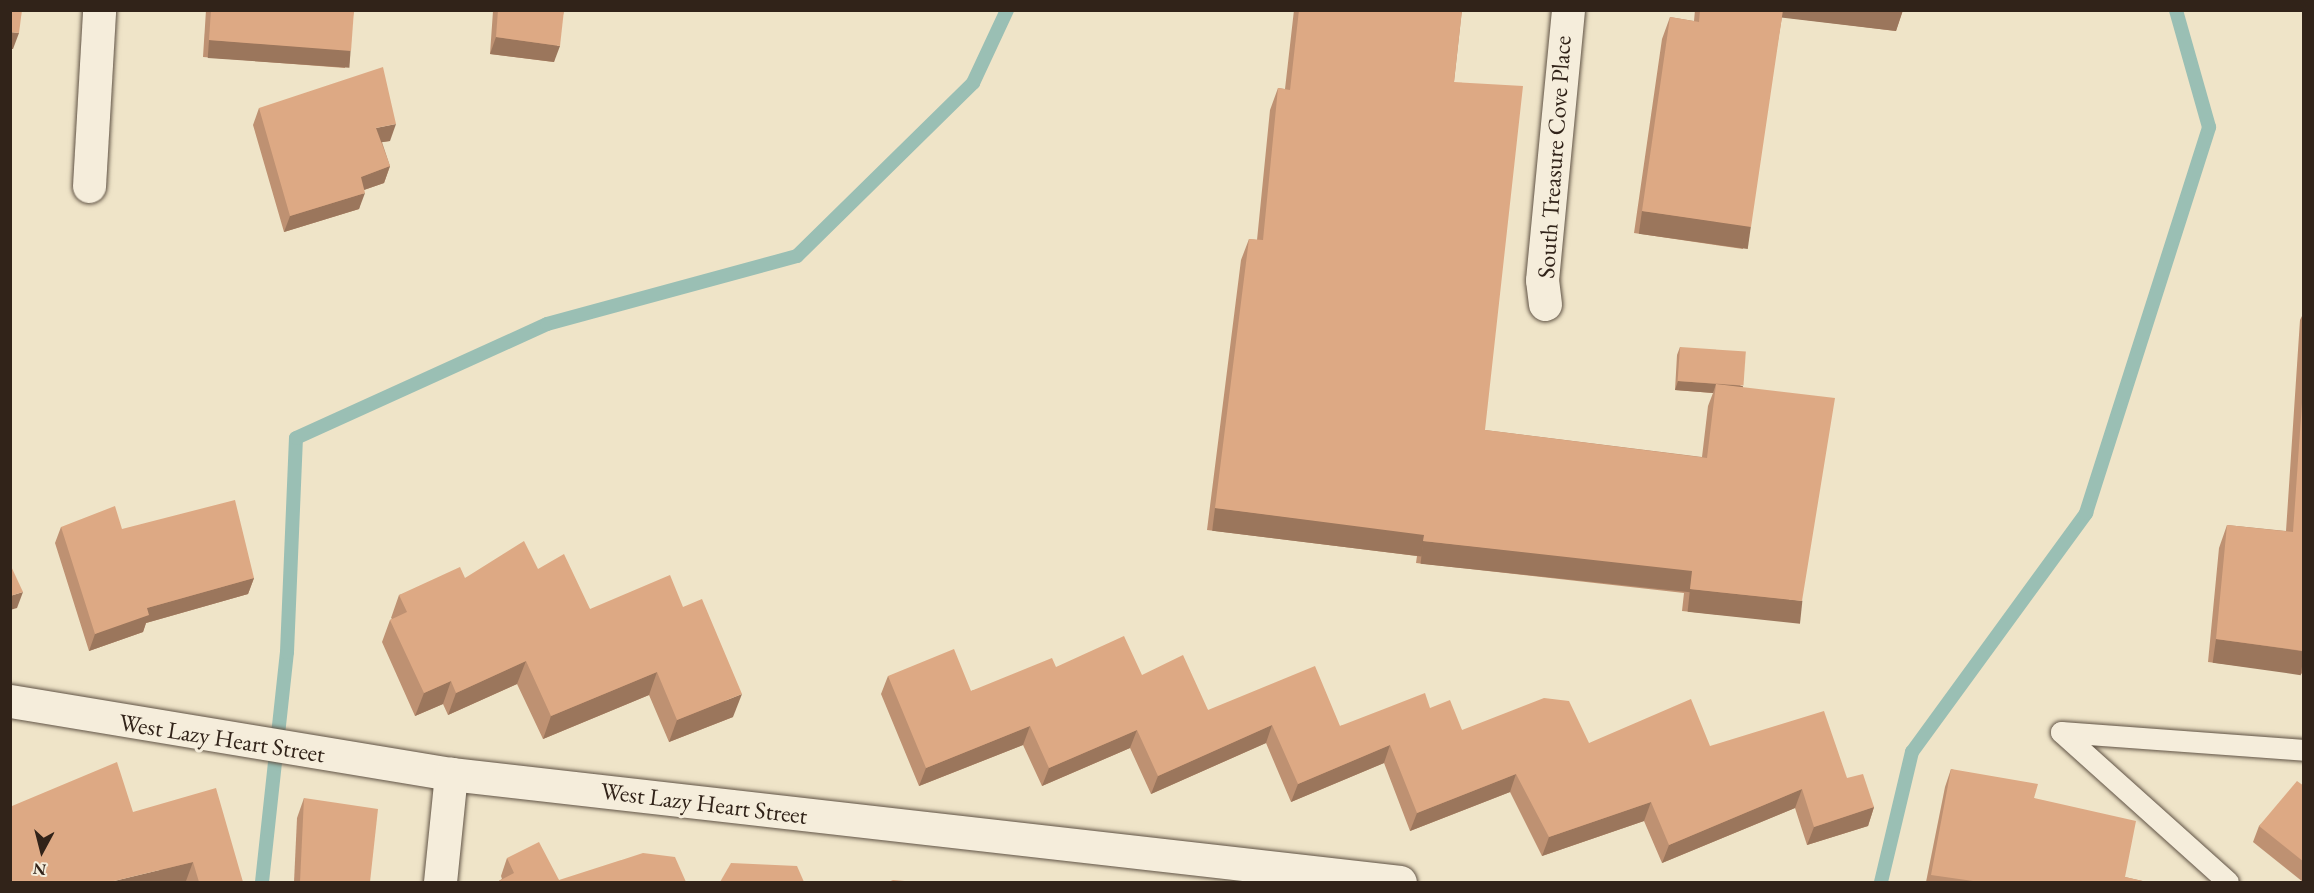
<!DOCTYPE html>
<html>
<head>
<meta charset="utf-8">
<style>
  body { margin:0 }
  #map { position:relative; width:2314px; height:893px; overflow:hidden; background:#efe4c8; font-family:"EB Garamond",serif }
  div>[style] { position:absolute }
  .stream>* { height:14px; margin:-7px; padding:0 7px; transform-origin:7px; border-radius:7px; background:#9abfb4 }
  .roads { filter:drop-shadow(0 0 2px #605345) drop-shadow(0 0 2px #605345) }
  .lane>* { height:21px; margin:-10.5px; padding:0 10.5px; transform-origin:10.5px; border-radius:10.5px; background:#f5eddb }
  .street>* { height:33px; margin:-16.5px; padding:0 16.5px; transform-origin:16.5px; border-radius:16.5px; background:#f5eddb }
  .wall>* { inset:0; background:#be9172 }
  .shaded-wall>* { inset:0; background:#9b765c; transform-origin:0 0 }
  .building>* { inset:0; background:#dda984; transform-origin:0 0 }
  span { translate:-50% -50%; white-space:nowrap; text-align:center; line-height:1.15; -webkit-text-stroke:6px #f5eddb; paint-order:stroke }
  .street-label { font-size:24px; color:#312319 }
  .frame { position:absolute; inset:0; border:12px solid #312319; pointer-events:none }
  .north { position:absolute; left:12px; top:821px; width:60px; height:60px; -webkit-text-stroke:4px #f5eddb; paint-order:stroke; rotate:187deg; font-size:16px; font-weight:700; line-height:24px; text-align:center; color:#312319 }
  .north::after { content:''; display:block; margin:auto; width:21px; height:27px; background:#312319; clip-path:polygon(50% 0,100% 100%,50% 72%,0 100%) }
</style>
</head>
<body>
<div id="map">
  <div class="stream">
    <i style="left:262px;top:882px;width:231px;rotate:-83.8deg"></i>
    <i style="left:287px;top:652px;width:214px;rotate:-87.6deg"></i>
    <i style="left:296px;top:438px;width:276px;rotate:-24.4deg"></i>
    <i style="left:547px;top:324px;width:259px;rotate:-15.2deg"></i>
    <i style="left:797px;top:256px;width:247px;rotate:-44.5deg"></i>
    <i style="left:973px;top:83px;width:81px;rotate:-65deg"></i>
    <i style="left:1881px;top:882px;width:134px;rotate:-76.6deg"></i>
    <i style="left:1912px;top:752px;width:296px;rotate:-53.9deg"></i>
    <i style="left:2086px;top:513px;width:405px;rotate:-72.3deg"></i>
    <i style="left:2209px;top:127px;width:122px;rotate:-105.8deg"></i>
  </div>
  <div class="roads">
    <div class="lane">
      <i style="left:2061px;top:732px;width:244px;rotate:4.2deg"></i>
      <i style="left:2061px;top:732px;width:224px;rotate:41.9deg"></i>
    </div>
    <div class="street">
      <i style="left:89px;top:186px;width:176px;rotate:-86.7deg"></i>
      <i style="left:1545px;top:304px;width:24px;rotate:-97deg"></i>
      <i style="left:1542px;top:280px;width:271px;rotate:-84.5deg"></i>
      <i style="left:10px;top:701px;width:447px;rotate:9.4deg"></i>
      <i style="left:451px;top:774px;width:955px;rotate:6.49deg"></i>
      <i style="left:440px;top:882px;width:109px;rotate:-84.2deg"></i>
    </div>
  </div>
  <div class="wall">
    <i style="clip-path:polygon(206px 10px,354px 10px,345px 68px,203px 57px)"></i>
    <i style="clip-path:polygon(485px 10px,564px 10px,554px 62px,490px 54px,493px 11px)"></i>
    <i style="clip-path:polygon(1294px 10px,1462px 10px,1454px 82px,1485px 430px,1702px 457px,1708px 406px,1713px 393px,1675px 390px,1677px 355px,1680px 347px,1743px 387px,1794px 622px,1682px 611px,1684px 593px,1416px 563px,1417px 556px,1207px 530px,1241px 260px,1249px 239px,1257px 240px,1270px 110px,1278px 88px,1285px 89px)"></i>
    <i style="clip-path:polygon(1695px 10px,1903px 10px,1896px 31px,1782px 17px,1743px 249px,1634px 233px,1662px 39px,1670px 17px,1694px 21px)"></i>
    <i style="clip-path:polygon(259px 108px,390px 141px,382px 142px,390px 166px,384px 183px,364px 190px,359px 209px,284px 232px,253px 125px)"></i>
    <i style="clip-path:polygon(2304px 312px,2304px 674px,2208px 662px,2219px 548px,2227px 525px,2286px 531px,2300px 320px)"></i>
    <i style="clip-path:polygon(61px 527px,122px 529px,254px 578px,248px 594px,146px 623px,143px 632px,89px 651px,55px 543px)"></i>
    <i style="clip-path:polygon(538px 569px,590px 609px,683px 607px,733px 717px,669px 742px,649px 695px,543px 739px,517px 684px,448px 715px,443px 704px,415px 716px,382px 642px,390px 620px,392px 619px,391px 618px,399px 595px,465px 578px)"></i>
    <i style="clip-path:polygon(1056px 667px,1142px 675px,1208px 710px,1340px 726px,1430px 708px,1462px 730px,1589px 743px,1710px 746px,1847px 778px,1874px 807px,1868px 826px,1807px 845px,1795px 808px,1662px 863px,1644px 821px,1542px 856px,1510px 792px,1410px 831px,1384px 763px,1291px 802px,1266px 743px,1151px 794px,1130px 748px,1042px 786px,1023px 745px,919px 786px,881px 694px,888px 676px,971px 691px)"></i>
    <i style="clip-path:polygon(1951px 769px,2034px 798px,2125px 877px,2147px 882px,1926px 882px,1945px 787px)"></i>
    <i style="clip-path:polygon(2304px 786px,2303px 882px,2253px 842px,2259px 826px)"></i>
    <i style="clip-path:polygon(304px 798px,370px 882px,294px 882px,297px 818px)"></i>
    <i style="clip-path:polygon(12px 806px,133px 812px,243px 882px,186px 882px,186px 881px)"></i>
    <i style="clip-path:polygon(507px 858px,559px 880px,686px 882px,497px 882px,502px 879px,501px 876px)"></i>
  </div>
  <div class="shaded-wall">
    <i style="clip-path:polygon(1779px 10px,1903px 10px,1896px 31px,1777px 17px)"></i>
    <i style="clip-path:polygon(10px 32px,19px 33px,13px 49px,10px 49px)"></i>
    <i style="clip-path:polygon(496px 37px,560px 46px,554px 62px,490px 54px)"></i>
    <i style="left:209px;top:40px;width:142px;height:18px;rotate:4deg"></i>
    <i style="clip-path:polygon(396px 124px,390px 141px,370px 144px,376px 128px)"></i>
    <i style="clip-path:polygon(390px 166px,384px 183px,355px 193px,361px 177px)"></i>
    <i style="clip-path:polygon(365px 193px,359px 209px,284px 232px,290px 216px)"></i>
    <i style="left:1642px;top:211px;width:110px;height:23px;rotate:8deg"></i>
    <i style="clip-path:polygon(1678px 381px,1743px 386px,1740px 395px,1716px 384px,1713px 393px,1675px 390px)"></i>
    <i style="left:1215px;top:508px;width:211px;height:23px;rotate:7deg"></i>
    <i style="left:1423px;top:541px;width:271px;height:23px;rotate:6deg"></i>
    <i style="clip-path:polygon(254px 578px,248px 594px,146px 623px,143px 632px,89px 651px,95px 634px,147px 608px)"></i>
    <i style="left:1690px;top:589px;width:113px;height:23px;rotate:6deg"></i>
    <i style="clip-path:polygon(23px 592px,17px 608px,10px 610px,10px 596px)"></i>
    <i style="left:2216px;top:639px;width:89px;height:24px;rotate:8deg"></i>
    <i style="clip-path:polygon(526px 661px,517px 684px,448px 715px,456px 693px)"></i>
    <i style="clip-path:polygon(657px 672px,649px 695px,543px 739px,551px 716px)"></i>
    <i style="clip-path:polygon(451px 681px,443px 704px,415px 716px,424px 693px)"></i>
    <i style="clip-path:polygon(742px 694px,733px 717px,669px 742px,677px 720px)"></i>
    <i style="clip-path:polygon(1272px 725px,1266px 743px,1151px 794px,1158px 776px)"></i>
    <i style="clip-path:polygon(1030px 726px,1023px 745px,919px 786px,926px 768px)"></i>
    <i style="clip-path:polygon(1137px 730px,1130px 748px,1042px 786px,1049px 768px)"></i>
    <i style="clip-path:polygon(1390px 745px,1384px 763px,1291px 802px,1298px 784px)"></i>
    <i style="clip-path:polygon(1516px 774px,1510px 792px,1410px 831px,1417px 813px)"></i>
    <i style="clip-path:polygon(1802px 789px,1795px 808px,1662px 863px,1669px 845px)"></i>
    <i style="clip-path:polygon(1651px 802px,1644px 821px,1542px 856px,1549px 837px)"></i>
    <i style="clip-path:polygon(1874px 807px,1868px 826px,1807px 845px,1814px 827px)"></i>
    <i style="clip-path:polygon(193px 862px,186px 881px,179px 882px,110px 882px)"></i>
  </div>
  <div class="building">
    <i style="clip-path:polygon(10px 10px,22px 10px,19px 33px,10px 32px)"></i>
    <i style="clip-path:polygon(211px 10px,354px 10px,351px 51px,209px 40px)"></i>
    <i style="clip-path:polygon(498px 10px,564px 10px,560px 46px,496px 37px)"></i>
    <i style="clip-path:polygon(1299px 10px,1462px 10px,1454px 82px,1523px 86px,1485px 430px,1707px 458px,1716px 384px,1835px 398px,1802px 601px,1690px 589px,1692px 571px,1423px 541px,1424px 535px,1215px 508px,1249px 239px,1263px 240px,1278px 88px,1290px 90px)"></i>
    <i style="clip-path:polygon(1700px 10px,1783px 10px,1751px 227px,1642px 211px,1670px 17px,1699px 22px)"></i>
    <i style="clip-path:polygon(383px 67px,396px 124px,376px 128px,390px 166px,361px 177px,365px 193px,290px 216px,259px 108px)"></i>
    <i style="left:1680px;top:347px;width:66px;height:34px;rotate:4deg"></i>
    <i style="clip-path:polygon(2304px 374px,2304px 651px,2216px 639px,2227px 525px,2293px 532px)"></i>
    <i style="clip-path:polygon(235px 500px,254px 578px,147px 608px,149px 615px,95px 634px,61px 527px,115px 506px,122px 529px)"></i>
    <i style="clip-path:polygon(524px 541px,538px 569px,564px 554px,590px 609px,670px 575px,683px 607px,702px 599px,742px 694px,677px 720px,657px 672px,551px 716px,526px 661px,456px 693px,451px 681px,424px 693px,390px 620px,407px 612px,399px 595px,460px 567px,465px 578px)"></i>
    <i style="clip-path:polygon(10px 564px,23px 592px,10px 596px)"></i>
    <i style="clip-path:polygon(1124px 636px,1142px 675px,1183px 655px,1208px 710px,1315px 666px,1340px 726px,1425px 693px,1430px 708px,1450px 700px,1462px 730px,1544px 698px,1569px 701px,1589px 743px,1691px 699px,1710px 746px,1824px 711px,1847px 778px,1863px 774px,1874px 807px,1814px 827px,1802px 789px,1669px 845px,1651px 802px,1549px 837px,1516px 774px,1417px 813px,1390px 745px,1298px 784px,1272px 725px,1158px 776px,1137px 730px,1049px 768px,1030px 726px,926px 768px,888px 676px,954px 649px,971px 691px,1052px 658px,1056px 667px)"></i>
    <i style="clip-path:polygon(117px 762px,133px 812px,216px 788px,243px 882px,199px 882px,193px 862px,110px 882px,10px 882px,10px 801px,12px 806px)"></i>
    <i style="clip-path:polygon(1951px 769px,2038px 784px,2034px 798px,2136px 821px,2125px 877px,2147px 882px,1980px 882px,1931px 875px)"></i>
    <i style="clip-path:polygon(2297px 781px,2304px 786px,2304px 862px,2259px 826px)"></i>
    <i style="clip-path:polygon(304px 798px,378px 809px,370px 882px,300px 882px)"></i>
    <i style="clip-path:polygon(539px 842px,559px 880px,643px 853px,675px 857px,686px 882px,497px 882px,514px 873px,507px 858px)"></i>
    <i style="clip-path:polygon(731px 863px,797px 866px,804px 882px,720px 882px)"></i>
    <i style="clip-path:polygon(893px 880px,916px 882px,888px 882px)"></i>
  </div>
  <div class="street-label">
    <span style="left:1554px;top:157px;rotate:-86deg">South Treasure Cove Place</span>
    <span style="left:222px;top:738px;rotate:9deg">West Lazy Heart Street</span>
    <span style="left:704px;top:803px;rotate:7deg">West Lazy Heart Street</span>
  </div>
  <div class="frame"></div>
  <div class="north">N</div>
</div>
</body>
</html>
